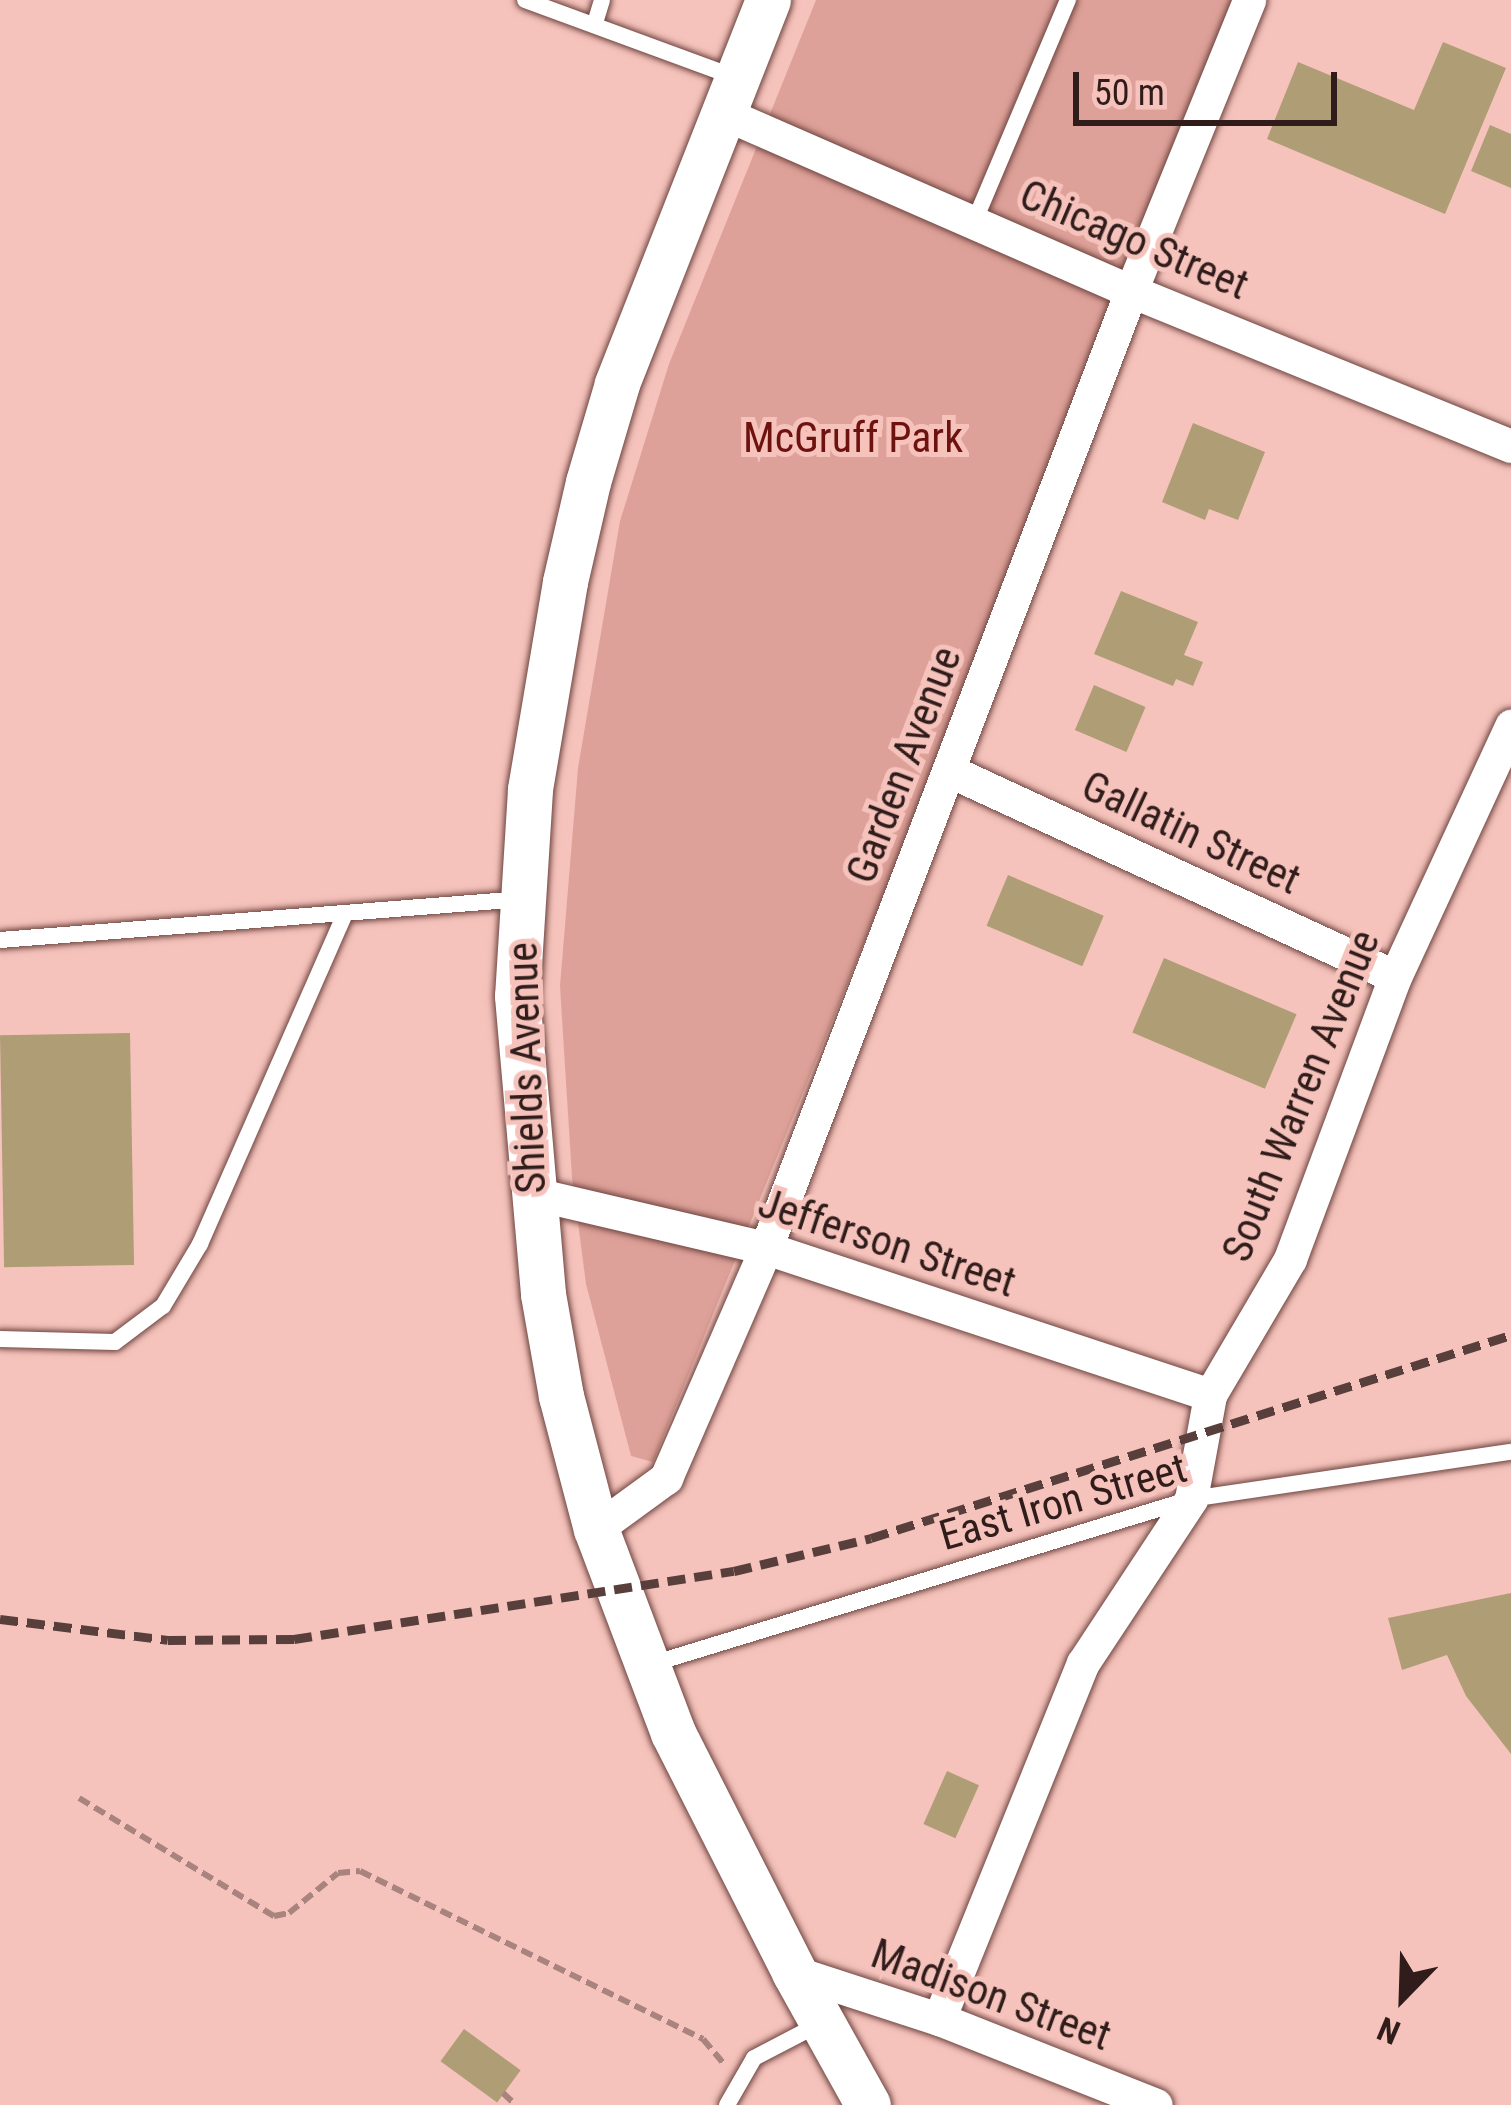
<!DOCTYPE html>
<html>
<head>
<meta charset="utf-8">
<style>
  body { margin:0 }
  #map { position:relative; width:1511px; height:2105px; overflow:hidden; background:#f6c3bc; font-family:"Roboto Condensed",sans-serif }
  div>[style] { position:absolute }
  .green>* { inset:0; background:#dea199 }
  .building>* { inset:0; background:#af9e75; transform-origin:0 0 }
  .path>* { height:6px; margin-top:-3px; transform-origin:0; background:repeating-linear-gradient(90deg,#a9837e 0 12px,transparent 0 18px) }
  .roads { filter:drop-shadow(0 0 3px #6e443f) drop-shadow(0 0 3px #6e443f) }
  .service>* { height:16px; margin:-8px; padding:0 8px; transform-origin:8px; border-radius:8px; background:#fff }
  .minor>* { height:33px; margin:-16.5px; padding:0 16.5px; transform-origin:16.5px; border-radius:16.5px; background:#fff }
  .secondary>* { height:45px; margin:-22.5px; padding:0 22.5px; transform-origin:22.5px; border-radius:22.5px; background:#fff }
  .rail>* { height:9px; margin-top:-4.5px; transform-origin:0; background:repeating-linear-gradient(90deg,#593f3c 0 18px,transparent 0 27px) }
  span { translate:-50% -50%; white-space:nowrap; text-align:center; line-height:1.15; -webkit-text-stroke:10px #f6c3bc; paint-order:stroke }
  .street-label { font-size:42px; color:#301d1b }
  .park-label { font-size:42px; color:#6e1210 }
  .north { position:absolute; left:1343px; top:1937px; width:120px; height:120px; -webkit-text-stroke:9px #f6c3bc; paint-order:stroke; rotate:203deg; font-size:33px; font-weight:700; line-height:48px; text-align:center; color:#301d1b }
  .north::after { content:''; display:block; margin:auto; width:42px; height:54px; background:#301d1b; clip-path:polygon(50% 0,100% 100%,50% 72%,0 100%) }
  .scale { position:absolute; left:1073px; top:72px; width:264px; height:54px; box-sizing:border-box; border:6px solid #301d1b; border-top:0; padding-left:15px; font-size:36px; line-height:42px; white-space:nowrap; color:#301d1b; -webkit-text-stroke:9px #f6c3bc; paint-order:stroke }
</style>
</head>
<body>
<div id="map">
  <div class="green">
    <i style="clip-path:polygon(816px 0,1247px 0,653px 1462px,631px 1456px,586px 1284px,572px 1177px,560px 986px,578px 768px,620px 521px,669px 364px)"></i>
  </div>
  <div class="building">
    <i style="clip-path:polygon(1443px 42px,1506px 68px,1445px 214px,1267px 139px,1298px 62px,1414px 110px)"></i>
    <i style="clip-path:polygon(1490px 125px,1511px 134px,1511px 188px,1471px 171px)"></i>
    <i style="clip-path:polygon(1193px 423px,1265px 452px,1238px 520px,1209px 509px,1205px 520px,1162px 502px)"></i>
    <i style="clip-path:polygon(1121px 591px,1198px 622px,1184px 655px,1203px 662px,1193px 686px,1176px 679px,1173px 686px,1094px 654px)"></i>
    <i style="left:1094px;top:685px;width:56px;height:49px;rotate:23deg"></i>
    <i style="left:1008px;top:875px;width:104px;height:55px;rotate:23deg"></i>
    <i style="left:1164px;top:958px;width:144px;height:81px;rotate:23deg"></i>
    <i style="left:130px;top:1033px;width:232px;height:130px;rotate:89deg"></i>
    <i style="clip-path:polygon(1511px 1593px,1511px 1754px,1466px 1696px,1447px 1655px,1402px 1670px,1388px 1618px)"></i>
    <i style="left:947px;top:1771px;width:35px;height:58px;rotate:24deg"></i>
    <i style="left:464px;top:2029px;width:70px;height:40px;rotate:36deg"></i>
  </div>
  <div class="path">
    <i style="left:79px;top:1798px;width:228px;rotate:31.2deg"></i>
    <i style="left:274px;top:1916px;width:15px;rotate:-11deg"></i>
    <i style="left:289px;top:1913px;width:63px;rotate:-39.2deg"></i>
    <i style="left:338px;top:1873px;width:22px;rotate:-5deg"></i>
    <i style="left:360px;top:1871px;width:382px;rotate:26.1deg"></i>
    <i style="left:703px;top:2039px;width:33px;rotate:50deg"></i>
    <i style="left:503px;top:2093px;width:18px;rotate:43deg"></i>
  </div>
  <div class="roads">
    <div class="service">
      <i style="left:525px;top:0;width:226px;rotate:20.2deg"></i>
      <i style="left:595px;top:23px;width:24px;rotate:-73deg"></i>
      <i style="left:975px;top:220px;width:239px;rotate:-67.1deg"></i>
      <i style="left:0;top:940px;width:524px;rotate:-4.49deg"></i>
      <i style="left:0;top:1339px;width:115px;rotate:1.5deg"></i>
      <i style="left:115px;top:1342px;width:60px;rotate:-36.9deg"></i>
      <i style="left:163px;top:1306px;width:72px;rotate:-59.2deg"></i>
      <i style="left:200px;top:1244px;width:361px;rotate:-66.3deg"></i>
      <i style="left:652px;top:1664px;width:564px;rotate:-17.02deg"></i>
      <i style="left:1191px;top:1499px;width:323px;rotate:-8.4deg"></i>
      <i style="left:727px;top:2105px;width:54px;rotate:-60.1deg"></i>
      <i style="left:754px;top:2058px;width:76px;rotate:-27.6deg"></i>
    </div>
    <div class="minor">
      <i style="left:723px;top:113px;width:445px;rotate:23.6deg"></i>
      <i style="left:1131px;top:291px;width:410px;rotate:22.2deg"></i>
      <i style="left:950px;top:771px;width:490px;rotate:24.8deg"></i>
      <i style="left:531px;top:1193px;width:241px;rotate:13.2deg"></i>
      <i style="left:766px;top:1248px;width:468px;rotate:18.3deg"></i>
      <i style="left:596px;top:1529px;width:87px;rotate:-36.1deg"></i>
      <i style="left:666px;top:1478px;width:251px;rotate:-66.5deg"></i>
      <i style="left:766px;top:1248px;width:1024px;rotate:-69.12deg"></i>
      <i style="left:1131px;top:291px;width:314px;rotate:-67.9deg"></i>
      <i style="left:794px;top:1972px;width:152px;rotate:18deg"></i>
      <i style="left:939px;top:2019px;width:233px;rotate:21.6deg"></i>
      <i style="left:939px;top:2019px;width:384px;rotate:-68deg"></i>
      <i style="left:1083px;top:1663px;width:196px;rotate:-56.6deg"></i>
      <i style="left:1191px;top:1499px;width:106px;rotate:-79.6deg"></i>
      <i style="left:1210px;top:1395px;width:158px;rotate:-59.5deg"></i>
      <i style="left:1290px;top:1259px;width:301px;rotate:-69.6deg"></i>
      <i style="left:1395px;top:977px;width:277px;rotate:-65.2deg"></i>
    </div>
    <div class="secondary">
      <i style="left:768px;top:0;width:413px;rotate:111.5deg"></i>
      <i style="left:617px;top:384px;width:102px;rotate:106.5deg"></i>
      <i style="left:588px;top:482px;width:103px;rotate:103deg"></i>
      <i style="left:565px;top:582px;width:211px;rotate:99.6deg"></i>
      <i style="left:530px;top:790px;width:206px;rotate:93.6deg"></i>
      <i style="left:517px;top:996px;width:299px;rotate:85deg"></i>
      <i style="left:543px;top:1294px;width:104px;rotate:80deg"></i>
      <i style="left:561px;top:1396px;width:138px;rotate:75.3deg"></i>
      <i style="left:596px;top:1529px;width:218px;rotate:69.3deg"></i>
      <i style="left:673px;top:1733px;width:268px;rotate:63.1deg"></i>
      <i style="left:794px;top:1972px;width:152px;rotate:60.9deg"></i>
    </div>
  </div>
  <div class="rail">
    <i style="left:0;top:1619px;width:169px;rotate:7.1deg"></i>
    <i style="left:168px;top:1640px;width:126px;rotate:-0.5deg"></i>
    <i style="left:294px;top:1639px;width:445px;rotate:-8.8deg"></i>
    <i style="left:734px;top:1571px;width:141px;rotate:-13.5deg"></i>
    <i style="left:871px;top:1538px;width:671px;rotate:-17.6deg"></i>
  </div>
  <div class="street-label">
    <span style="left:1134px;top:240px;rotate:23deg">Chicago Street</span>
    <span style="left:904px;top:765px;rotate:-69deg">Garden Avenue</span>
    <span style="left:1191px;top:833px;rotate:25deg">Gallatin Street</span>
    <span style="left:527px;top:1068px;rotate:-92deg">Shields Avenue</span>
    <span style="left:1301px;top:1096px;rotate:-68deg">South Warren Avenue</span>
    <span style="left:887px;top:1243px;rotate:18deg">Jefferson Street</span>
    <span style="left:1063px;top:1502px;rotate:-16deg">East Iron Street</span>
    <span style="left:991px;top:1995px;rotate:20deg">Madison Street</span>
  </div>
  <div class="park-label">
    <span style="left:853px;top:438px">McGruff Park</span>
  </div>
  <div class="north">N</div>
  <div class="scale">50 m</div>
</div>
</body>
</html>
